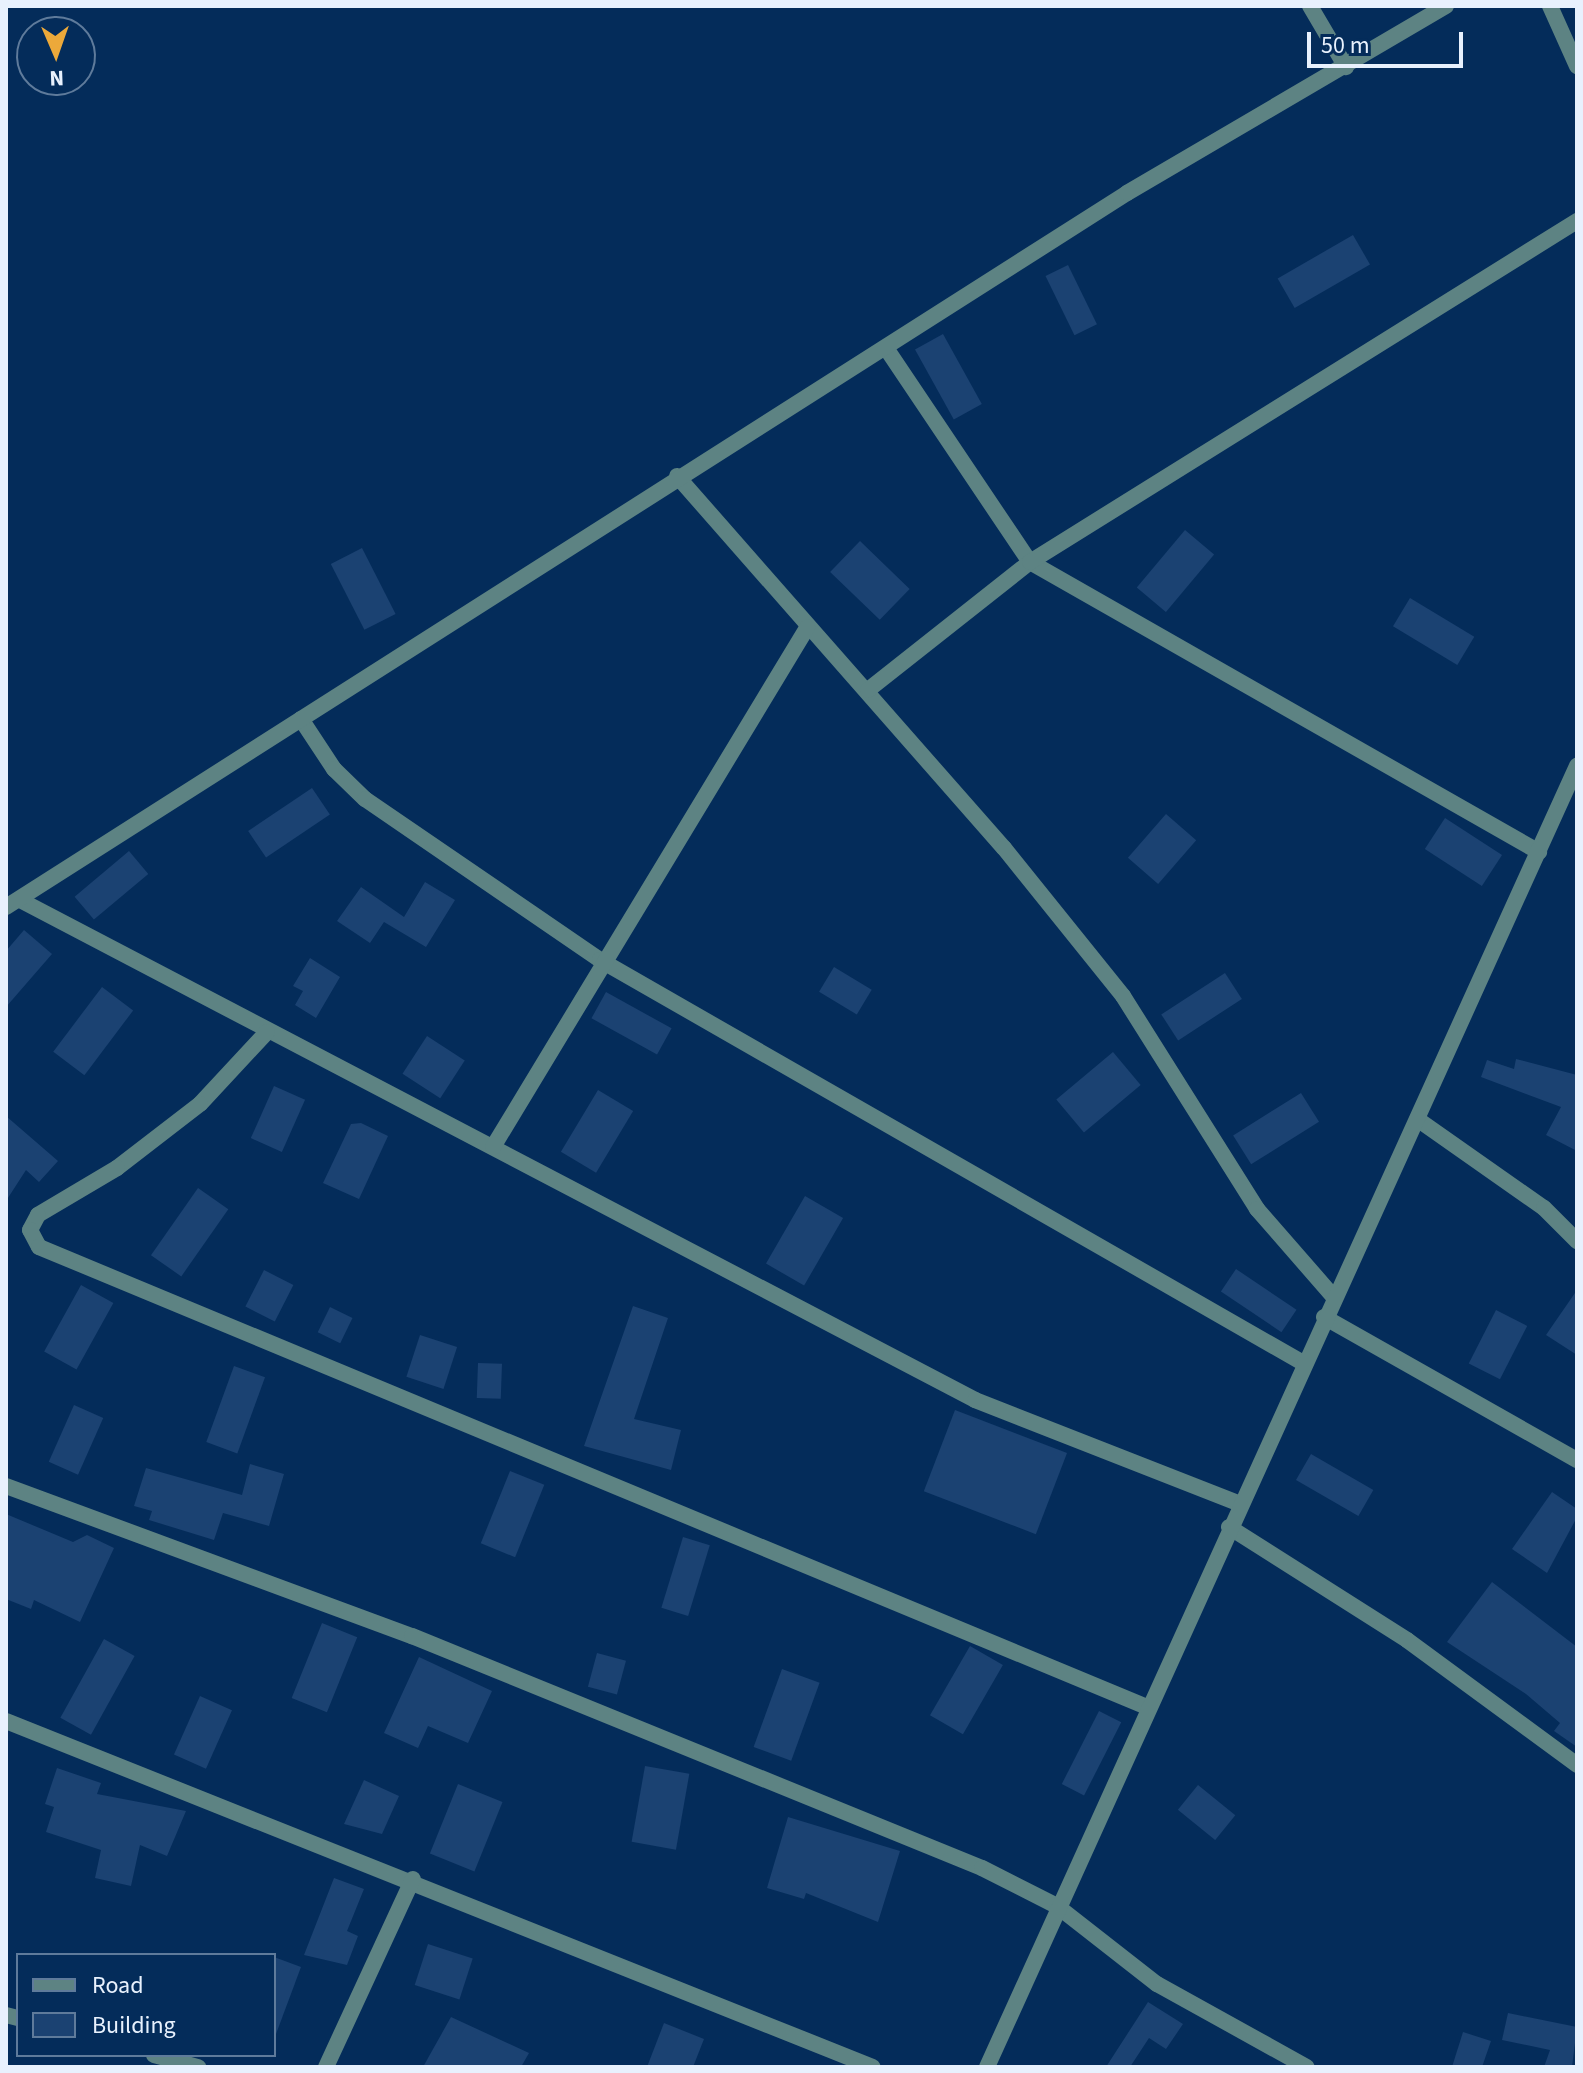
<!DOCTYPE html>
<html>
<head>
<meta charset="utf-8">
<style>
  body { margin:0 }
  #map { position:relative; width:1583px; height:2073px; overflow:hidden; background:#042c5a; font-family:"Source Sans 3",sans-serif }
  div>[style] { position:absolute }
  .building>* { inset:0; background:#1b4272; transform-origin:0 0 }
  .street>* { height:16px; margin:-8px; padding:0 8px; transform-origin:8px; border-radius:8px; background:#5d8383 }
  span { translate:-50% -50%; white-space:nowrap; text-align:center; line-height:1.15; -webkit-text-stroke:8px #042c5a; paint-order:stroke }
  .frame { position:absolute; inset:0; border:8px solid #e8f1fd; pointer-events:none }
  .legend { position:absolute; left:16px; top:1953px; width:260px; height:104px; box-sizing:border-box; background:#042c5a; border:2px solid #5f7b9b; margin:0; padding:10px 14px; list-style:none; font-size:24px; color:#e8f1fd }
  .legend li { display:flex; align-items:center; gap:16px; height:40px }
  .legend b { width:40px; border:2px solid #5f7b9b }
  .north { position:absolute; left:16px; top:16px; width:80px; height:80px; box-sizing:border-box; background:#042c5a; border:2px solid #5f7b9b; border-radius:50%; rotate:178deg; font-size:22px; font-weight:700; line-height:32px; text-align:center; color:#e8f1fd }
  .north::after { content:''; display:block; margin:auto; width:28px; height:36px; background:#eca93a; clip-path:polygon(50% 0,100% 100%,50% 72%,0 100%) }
  .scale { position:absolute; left:1307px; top:32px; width:156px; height:36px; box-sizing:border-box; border:4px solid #e8f1fd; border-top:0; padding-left:10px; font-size:24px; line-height:28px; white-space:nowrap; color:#e8f1fd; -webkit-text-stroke:6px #042c5a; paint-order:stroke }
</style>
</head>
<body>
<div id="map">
  <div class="building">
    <i style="left:1353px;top:235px;width:34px;height:87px;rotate:60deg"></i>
    <i style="left:1068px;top:265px;width:66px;height:25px;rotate:64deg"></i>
    <i style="left:943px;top:334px;width:80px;height:32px;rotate:61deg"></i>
    <i style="left:1185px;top:530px;width:38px;height:75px;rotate:40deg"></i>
    <i style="left:860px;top:541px;width:69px;height:43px;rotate:44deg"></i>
    <i style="left:362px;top:548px;width:74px;height:35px;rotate:63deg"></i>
    <i style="left:1410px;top:598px;width:75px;height:33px;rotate:31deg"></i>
    <i style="left:312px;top:788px;width:32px;height:77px;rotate:56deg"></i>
    <i style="left:1166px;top:814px;width:40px;height:58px;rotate:41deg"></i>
    <i style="left:1445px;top:818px;width:68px;height:37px;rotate:33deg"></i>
    <i style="left:129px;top:851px;width:30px;height:71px;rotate:50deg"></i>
    <i style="clip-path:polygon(425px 882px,455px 900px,426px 947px,384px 922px,370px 943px,337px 921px,361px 887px,404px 917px)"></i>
    <i style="clip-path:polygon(24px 930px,52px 954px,6px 1007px,6px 951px)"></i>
    <i style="clip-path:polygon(310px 958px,340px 977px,316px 1018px,295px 1005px,303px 991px,293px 986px)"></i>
    <i style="left:834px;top:967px;width:44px;height:29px;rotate:31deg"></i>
    <i style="left:1225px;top:973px;width:31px;height:76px;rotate:57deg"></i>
    <i style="left:102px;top:987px;width:39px;height:81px;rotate:37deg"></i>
    <i style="left:606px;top:992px;width:75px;height:30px;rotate:29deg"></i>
    <i style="left:427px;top:1036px;width:45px;height:45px;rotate:33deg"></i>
    <i style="left:1113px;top:1052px;width:43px;height:74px;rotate:50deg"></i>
    <i style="clip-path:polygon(1516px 1059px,1577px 1075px,1577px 1151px,1546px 1135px,1561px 1107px,1481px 1077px,1487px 1060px,1514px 1069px)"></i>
    <i style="left:274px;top:1086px;width:34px;height:57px;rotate:24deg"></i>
    <i style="left:598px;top:1090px;width:41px;height:72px;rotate:31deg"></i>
    <i style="left:1301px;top:1093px;width:34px;height:80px;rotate:58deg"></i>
    <i style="clip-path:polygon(6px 1116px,58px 1161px,39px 1182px,26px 1170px,6px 1201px)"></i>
    <i style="clip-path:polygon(361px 1123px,388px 1136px,359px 1199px,323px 1183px,351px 1124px)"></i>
    <i style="left:198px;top:1188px;width:37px;height:82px;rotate:35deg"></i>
    <i style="left:805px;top:1196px;width:44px;height:78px;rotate:30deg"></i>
    <i style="left:1236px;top:1269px;width:73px;height:27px;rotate:34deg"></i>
    <i style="left:264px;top:1270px;width:33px;height:41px;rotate:27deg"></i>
    <i style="left:81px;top:1285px;width:37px;height:76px;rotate:29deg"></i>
    <i style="clip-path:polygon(1577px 1290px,1577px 1355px,1546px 1335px)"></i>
    <i style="clip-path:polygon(633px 1306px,668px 1318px,634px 1419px,681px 1430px,671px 1470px,584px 1446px)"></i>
    <i style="left:330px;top:1307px;width:25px;height:28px;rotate:26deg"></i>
    <i style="left:1496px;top:1310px;width:35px;height:60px;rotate:27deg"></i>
    <i style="left:420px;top:1335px;width:39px;height:44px;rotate:18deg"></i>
    <i style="left:478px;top:1363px;width:24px;height:35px;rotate:2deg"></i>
    <i style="left:234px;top:1366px;width:33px;height:81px;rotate:20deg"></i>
    <i style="left:74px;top:1405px;width:32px;height:62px;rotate:24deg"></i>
    <i style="left:955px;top:1410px;width:120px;height:87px;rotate:21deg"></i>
    <i style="left:1311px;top:1454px;width:72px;height:30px;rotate:30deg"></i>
    <i style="clip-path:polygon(250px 1464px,284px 1474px,269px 1526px,223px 1513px,214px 1540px,149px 1520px,152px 1511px,134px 1506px,146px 1468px,242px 1495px)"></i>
    <i style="left:510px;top:1471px;width:37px;height:78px;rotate:22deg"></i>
    <i style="clip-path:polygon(1552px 1492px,1577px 1509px,1577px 1517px,1547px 1573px,1512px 1549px)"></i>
    <i style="clip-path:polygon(6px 1514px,73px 1542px,87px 1535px,114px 1548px,80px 1622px,34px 1600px,31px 1609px,6px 1599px)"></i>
    <i style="left:683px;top:1537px;width:28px;height:74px;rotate:17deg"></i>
    <i style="clip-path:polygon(1492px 1582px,1577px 1647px,1577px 1747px,1554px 1731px,1560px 1723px,1526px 1694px,1447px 1642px)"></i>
    <i style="left:322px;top:1623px;width:38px;height:81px;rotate:22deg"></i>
    <i style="left:104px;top:1639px;width:35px;height:90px;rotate:29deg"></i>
    <i style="left:970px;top:1646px;width:38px;height:80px;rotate:30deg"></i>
    <i style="left:597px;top:1653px;width:30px;height:35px;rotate:15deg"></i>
    <i style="clip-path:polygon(419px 1657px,492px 1691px,468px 1743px,428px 1726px,418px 1748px,384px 1733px)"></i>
    <i style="left:782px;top:1669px;width:40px;height:83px;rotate:20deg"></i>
    <i style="left:200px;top:1696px;width:35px;height:64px;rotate:24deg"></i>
    <i style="left:1099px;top:1711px;width:25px;height:82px;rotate:27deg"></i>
    <i style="left:645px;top:1766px;width:45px;height:77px;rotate:10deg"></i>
    <i style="clip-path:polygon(57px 1768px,101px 1783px,97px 1794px,186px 1811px,167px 1856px,140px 1845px,131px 1886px,95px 1878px,101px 1850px,46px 1832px,54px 1807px,45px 1804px)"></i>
    <i style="clip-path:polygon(364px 1780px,399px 1796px,382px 1834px,344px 1824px)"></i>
    <i style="left:458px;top:1784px;width:48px;height:75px;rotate:22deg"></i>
    <i style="left:1198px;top:1785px;width:48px;height:32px;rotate:39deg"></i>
    <i style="clip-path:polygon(788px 1817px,900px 1851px,878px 1922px,806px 1893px,804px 1899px,767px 1888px)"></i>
    <i style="clip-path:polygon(334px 1878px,364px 1889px,347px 1931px,358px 1936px,347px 1965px,304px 1955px)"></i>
    <i style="left:428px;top:1944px;width:47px;height:43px;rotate:18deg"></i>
    <i style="clip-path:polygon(274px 1957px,301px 1967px,276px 2034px,274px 2034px)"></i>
    <i style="clip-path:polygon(1148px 2002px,1183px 2024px,1166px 2049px,1149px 2038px,1130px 2067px,1106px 2067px)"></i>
    <i style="clip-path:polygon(1508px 2013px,1577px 2027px,1572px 2067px,1544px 2067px,1550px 2050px,1502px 2040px)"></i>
    <i style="clip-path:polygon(451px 2017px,529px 2053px,521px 2067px,423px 2067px)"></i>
    <i style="clip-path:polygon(664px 2023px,704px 2039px,693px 2067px,647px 2067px)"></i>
    <i style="clip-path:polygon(1463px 2032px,1491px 2041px,1482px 2067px,1452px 2067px)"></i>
  </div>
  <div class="street">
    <i style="left:1310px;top:6px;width:71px;rotate:59.5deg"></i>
    <i style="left:1550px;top:6px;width:66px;rotate:65.8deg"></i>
    <i style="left:886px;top:348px;width:258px;rotate:56.1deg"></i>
    <i style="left:1030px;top:562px;width:586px;rotate:29.67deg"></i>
    <i style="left:677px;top:476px;width:495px;rotate:48.7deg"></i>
    <i style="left:1004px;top:848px;width:190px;rotate:51.2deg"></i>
    <i style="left:1123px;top:996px;width:252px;rotate:57.8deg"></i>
    <i style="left:1257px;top:1209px;width:116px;rotate:48.9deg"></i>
    <i style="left:868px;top:690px;width:206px;rotate:-38.3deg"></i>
    <i style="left:1030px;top:562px;width:645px;rotate:-31.94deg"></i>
    <i style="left:301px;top:719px;width:60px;rotate:56.6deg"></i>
    <i style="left:334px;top:769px;width:43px;rotate:44.1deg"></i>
    <i style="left:365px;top:799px;width:285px;rotate:34.4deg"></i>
    <i style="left:600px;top:960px;width:810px;rotate:29.82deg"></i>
    <i style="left:20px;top:900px;width:1078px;rotate:27.63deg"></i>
    <i style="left:975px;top:1400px;width:285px;rotate:21.4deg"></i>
    <i style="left:6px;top:907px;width:1329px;rotate:-32.49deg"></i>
    <i style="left:1127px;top:193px;width:370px;rotate:-30.4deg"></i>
    <i style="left:267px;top:1032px;width:98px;rotate:132.9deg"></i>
    <i style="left:200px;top:1104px;width:105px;rotate:142.4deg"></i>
    <i style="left:117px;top:1168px;width:92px;rotate:149.3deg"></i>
    <i style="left:38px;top:1215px;width:17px;rotate:118deg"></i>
    <i style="left:30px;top:1230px;width:19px;rotate:62deg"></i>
    <i style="left:39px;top:1247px;width:1200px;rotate:22.55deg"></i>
    <i style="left:1420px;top:1121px;width:151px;rotate:35.1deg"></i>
    <i style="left:1544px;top:1208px;width:47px;rotate:45deg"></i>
    <i style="left:493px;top:1147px;width:607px;rotate:-58.83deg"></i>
    <i style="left:1324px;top:1317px;width:291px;rotate:29.5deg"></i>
    <i style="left:6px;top:1486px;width:433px;rotate:20.3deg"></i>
    <i style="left:412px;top:1636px;width:615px;rotate:22.15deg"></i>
    <i style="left:982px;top:1868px;width:84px;rotate:26.9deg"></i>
    <i style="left:1057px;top:1906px;width:127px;rotate:38deg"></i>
    <i style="left:1157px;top:1984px;width:171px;rotate:29deg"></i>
    <i style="left:1229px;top:1527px;width:211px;rotate:32.4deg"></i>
    <i style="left:1407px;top:1640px;width:211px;rotate:36.3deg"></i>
    <i style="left:6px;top:1721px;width:933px;rotate:21.76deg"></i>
    <i style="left:6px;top:2015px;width:12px;rotate:14deg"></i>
    <i style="left:154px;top:2055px;width:46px;rotate:15.3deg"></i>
    <i style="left:326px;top:2067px;width:207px;rotate:-65.2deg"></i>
    <i style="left:987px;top:2067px;width:1429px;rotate:-65.61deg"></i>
  </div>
  <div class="frame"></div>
  <ul class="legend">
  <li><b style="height:10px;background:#5d8383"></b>Road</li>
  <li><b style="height:22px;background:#1b4272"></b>Building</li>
  </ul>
  <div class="north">N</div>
  <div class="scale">50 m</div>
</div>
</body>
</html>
